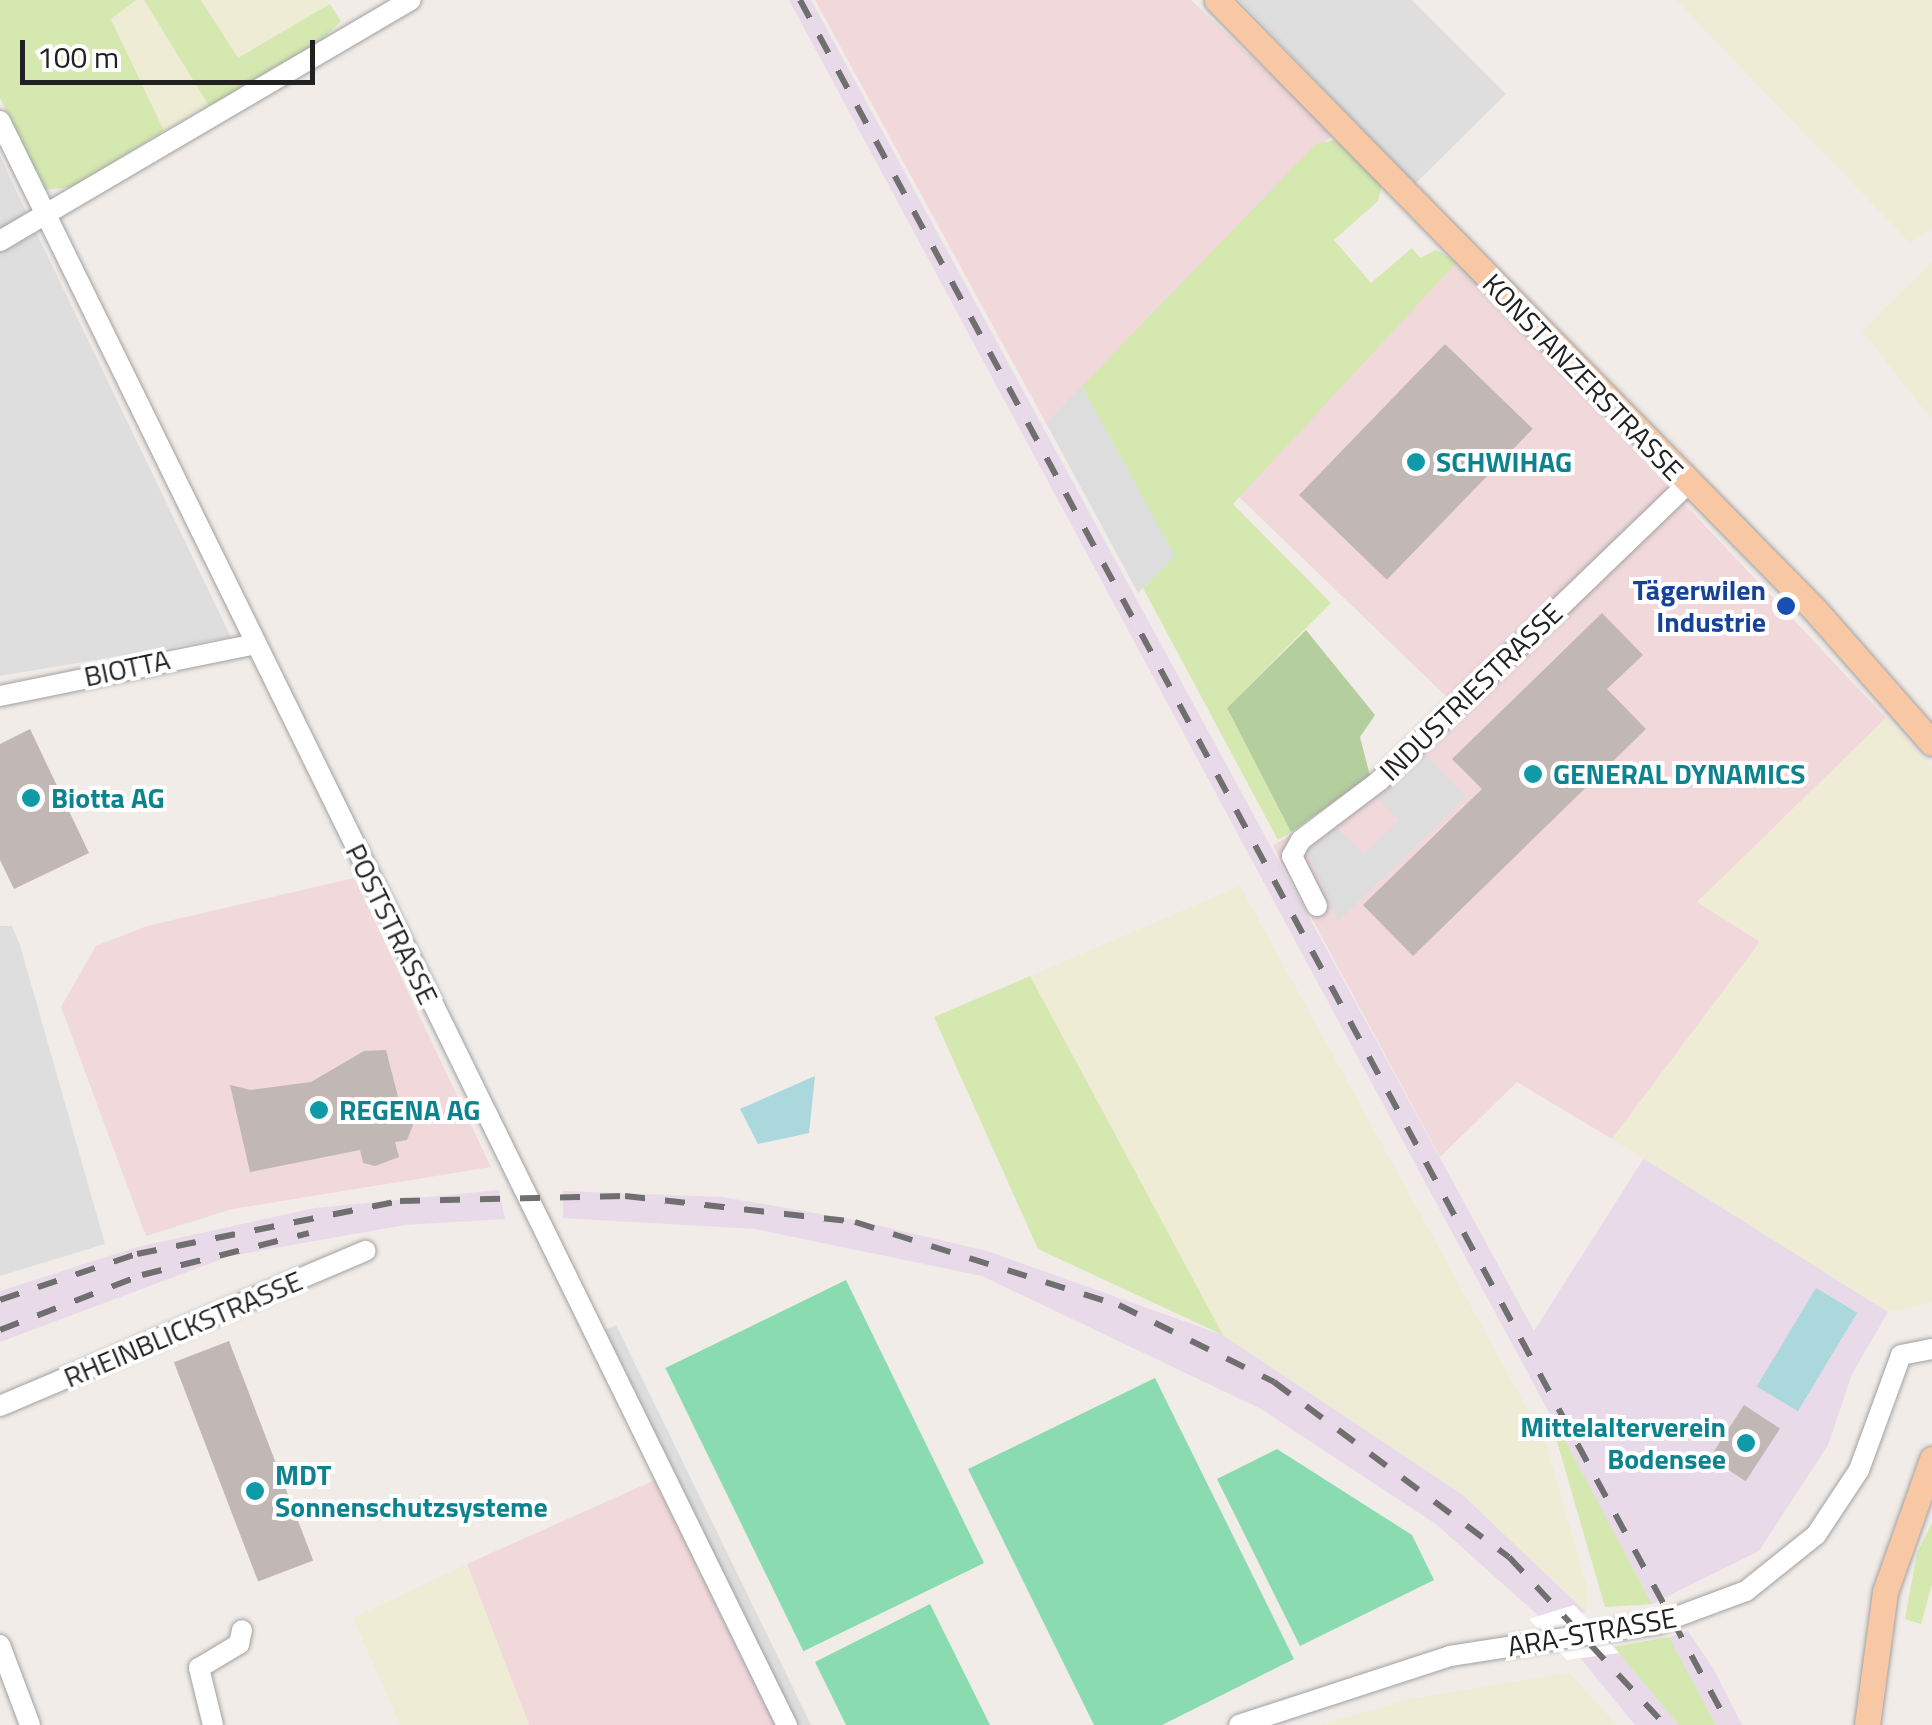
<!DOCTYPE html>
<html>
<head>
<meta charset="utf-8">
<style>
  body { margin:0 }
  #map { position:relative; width:1932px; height:1725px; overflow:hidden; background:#f1ece8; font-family:"Titillium Web",sans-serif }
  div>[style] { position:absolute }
  .residential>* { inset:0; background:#dfdede }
  .commercial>* { inset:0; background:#f0d8db }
  .industrial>* { inset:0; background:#e9dae9 }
  .farmland>* { inset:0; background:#eeecd4 }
  .grass>* { inset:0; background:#d4e8b0 }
  .forest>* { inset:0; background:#b4ce9e }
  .pitch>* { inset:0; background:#8adcb0; transform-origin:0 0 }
  .parking>* { inset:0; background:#ddd; transform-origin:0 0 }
  .water>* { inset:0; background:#aad8dc; transform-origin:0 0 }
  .pier>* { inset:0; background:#fff }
  .building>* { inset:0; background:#c1b7b4; transform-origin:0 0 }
  .roads { filter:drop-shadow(0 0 2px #a2a2a2) drop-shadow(0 0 2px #a2a2a2) }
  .minor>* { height:20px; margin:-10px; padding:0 10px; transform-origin:10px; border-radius:10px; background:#fff }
  .major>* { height:25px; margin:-12.5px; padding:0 12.5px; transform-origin:12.5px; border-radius:12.5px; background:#f8c8a5 }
  .rail>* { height:6px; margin-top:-3px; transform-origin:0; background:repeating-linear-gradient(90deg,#6f6f6f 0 20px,transparent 0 40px) }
  .dots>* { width:28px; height:28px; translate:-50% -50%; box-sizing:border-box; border:5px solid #fff; border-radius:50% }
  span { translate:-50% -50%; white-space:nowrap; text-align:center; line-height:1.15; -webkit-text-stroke:8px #fff; paint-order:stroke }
  .street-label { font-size:28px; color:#212121 }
  .culture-label { font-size:28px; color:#0d838f; font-weight:700 }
  .left { translate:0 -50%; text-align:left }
  .right { translate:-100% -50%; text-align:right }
  .transit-label { font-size:28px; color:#164399; font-weight:700 }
  .scale { position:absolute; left:20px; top:40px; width:295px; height:45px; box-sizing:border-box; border:5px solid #212121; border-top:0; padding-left:12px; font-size:30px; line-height:35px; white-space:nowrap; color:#212121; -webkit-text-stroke:8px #fff; paint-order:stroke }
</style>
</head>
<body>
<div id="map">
  <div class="residential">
    <i style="clip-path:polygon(1239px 0,1412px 0,1506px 94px,1415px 184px)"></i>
    <i style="clip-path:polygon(0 155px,10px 178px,231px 637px,0 676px)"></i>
    <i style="clip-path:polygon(0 926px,12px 926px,20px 945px,105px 1244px,0 1276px)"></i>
  </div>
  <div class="commercial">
    <i style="clip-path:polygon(815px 0,1191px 0,1333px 134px,1046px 423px)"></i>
    <i style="clip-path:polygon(1457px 262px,1886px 718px,1698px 902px,1760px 942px,1612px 1139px,1517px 1082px,1440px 1157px,1273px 846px,1371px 781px,1452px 702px,1238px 496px)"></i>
    <i style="clip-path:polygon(354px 878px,491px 1167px,232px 1209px,146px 1236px,61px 1007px,96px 946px,147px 926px)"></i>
    <i style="clip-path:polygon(655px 1480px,776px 1725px,529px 1725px,467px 1564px)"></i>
  </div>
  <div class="industrial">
    <i style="clip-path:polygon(789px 0,811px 0,1534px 1331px,1644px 1158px,1888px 1312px,1852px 1374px,1828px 1445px,1759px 1551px,1652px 1604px)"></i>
    <i style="clip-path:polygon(499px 1190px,505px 1219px,405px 1225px,230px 1256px,0 1342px,0 1291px,137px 1247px,315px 1208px)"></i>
    <i style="clip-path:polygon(563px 1191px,723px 1197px,855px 1220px,987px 1251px,1223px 1335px,1462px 1494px,1586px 1612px,1542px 1619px,1436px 1524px,1261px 1409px,982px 1276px,755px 1229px,563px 1218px)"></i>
    <i style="clip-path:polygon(1688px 1631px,1713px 1668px,1742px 1725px,1716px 1725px,1669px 1637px)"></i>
    <i style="clip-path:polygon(1614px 1647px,1621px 1655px,1679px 1725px,1635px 1725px,1577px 1654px)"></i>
  </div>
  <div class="farmland">
    <i style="clip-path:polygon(136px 0,144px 0,209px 106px,164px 131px,111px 18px)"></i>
    <i style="clip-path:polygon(201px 0,327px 0,330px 4px,238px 59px)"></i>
    <i style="clip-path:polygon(1676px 0,1932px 0,1932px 228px,1910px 243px)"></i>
    <i style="clip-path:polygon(1932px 262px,1932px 420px,1862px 331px)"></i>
    <i style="clip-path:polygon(1886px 718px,1932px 768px,1932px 1303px,1888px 1312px,1612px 1139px,1760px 942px,1697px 902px)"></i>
    <i style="clip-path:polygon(1240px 886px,1545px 1441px,1588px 1590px,1586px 1612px,1462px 1494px,1223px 1335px,1030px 976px)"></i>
    <i style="clip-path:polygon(467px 1564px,529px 1725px,400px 1725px,353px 1618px)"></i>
    <i style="clip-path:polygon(1569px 1673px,1617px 1725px,1320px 1725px,1410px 1699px)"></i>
  </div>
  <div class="grass">
    <i style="clip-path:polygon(0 0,136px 0,111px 19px,164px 131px,72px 187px,42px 190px,0 98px)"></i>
    <i style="clip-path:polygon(144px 0,201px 0,238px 58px,330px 4px,341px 21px,321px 41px,209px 106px)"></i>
    <i style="clip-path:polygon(1336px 140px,1382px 185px,1378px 201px,1334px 240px,1371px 283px,1412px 248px,1420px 258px,1436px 250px,1457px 262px,1233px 504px,1331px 603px,1227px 708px,1291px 832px,1278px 840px,1143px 588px,1174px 556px,1082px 386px,1316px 144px)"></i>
    <i style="clip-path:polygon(1030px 976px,1223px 1335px,1038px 1249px,934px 1017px)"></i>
    <i style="clip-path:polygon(1553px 1428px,1560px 1431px,1652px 1604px,1605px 1607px)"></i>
    <i style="clip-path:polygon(1932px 1523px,1932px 1584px,1921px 1624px,1905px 1619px,1917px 1553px)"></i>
    <i style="clip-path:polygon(1669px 1637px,1716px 1725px,1679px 1725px,1614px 1647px)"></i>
  </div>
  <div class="forest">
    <i style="clip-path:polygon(1306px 630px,1375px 715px,1360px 737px,1370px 776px,1291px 832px,1227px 708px)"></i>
  </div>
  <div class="pitch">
    <i style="left:846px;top:1280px;width:315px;height:201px;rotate:64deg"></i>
    <i style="clip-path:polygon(1155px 1378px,1294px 1659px,1162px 1725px,1094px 1725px,968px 1469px)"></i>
    <i style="clip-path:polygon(1277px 1449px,1412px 1535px,1434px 1580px,1300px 1646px,1217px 1479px)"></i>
    <i style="clip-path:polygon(930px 1604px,990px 1725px,846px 1725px,815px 1662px)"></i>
  </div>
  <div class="parking">
    <i style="clip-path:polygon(1082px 386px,1175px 556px,1138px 593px,1046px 423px)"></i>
    <i style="clip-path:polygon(1426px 755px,1466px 797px,1338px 922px,1307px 850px,1337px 828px,1363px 854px,1399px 820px,1377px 798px)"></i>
    <i style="left:616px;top:1325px;width:446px;height:12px;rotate:64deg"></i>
  </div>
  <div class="water">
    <i style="clip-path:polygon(815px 1076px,809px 1133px,758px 1144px,740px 1109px)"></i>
    <i style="left:1816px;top:1288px;width:48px;height:115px;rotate:31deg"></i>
  </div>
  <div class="pier">
    <i style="clip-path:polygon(1574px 1605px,1619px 1653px,1567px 1660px,1529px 1619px)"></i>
  </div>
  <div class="building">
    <i style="left:1445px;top:344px;width:122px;height:210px;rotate:44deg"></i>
    <i style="clip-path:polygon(1602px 613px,1643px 655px,1607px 689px,1646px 729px,1413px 956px,1363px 905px,1482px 789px,1452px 759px)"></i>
    <i style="clip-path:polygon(30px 729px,89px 853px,14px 889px,0 860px,0 744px)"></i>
    <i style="clip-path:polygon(386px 1050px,403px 1116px,413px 1125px,407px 1140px,395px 1142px,399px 1157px,375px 1166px,363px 1163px,360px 1150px,250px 1172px,230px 1085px,251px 1090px,311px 1082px,364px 1051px)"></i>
    <i style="left:229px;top:1341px;width:235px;height:59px;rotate:69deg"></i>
    <i style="left:1744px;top:1405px;width:43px;height:63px;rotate:33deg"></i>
  </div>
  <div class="roads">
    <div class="minor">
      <i style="left:0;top:121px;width:1787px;rotate:63.87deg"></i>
      <i style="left:0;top:241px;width:476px;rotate:-30.4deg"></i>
      <i style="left:0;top:696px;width:261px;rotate:-11.5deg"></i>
      <i style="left:1317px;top:906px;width:56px;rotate:-116.6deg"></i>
      <i style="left:1292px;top:856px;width:18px;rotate:-61deg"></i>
      <i style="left:1301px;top:840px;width:98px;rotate:-37.1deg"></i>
      <i style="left:1379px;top:781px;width:427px;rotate:-43.9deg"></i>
      <i style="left:0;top:1406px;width:397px;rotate:-23deg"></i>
      <i style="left:0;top:1645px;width:85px;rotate:69.4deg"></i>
      <i style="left:213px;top:1725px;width:59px;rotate:-103.8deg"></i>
      <i style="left:199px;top:1668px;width:47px;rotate:-31deg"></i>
      <i style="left:239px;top:1644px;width:14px;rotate:-78deg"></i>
      <i style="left:1239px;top:1725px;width:222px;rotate:-18.1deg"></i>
      <i style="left:1450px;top:1656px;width:213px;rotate:-8.9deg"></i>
      <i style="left:1660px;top:1623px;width:92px;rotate:-20.4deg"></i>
      <i style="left:1746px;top:1591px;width:90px;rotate:-38.7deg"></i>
      <i style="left:1816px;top:1535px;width:78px;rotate:-56.5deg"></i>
      <i style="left:1859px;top:1470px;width:122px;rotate:-69.9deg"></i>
      <i style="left:1901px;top:1355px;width:32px;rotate:-11deg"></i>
    </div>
    <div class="major">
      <i style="left:1217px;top:0;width:854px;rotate:45.57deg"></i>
      <i style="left:1815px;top:610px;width:177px;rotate:48.7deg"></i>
      <i style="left:1867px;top:1725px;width:134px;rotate:-82.3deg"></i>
      <i style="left:1885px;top:1592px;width:141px;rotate:-70.5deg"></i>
    </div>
  </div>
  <div class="rail">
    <i style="left:800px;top:0;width:1959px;rotate:61.7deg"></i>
    <i style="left:0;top:1300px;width:145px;rotate:-18.6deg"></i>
    <i style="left:137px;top:1254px;width:268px;rotate:-11.4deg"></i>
    <i style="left:400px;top:1201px;width:225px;rotate:-1.3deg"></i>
    <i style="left:625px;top:1196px;width:231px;rotate:6.4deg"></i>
    <i style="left:855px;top:1222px;width:277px;rotate:17.5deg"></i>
    <i style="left:1119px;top:1305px;width:173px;rotate:26.4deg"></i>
    <i style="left:1274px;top:1382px;width:293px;rotate:36.7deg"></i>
    <i style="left:1509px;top:1557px;width:229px;rotate:47.1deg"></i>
    <i style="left:0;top:1330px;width:152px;rotate:-21.2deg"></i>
    <i style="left:142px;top:1275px;width:172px;rotate:-14.1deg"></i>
  </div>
  <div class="dots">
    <i style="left:1416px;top:462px;background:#0f9aa8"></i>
    <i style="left:1786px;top:606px;background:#1a4fb4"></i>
    <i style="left:1533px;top:774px;background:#0f9aa8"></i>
    <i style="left:31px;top:798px;background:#0f9aa8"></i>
    <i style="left:319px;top:1110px;background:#0f9aa8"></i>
    <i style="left:1746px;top:1443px;background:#0f9aa8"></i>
    <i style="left:255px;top:1491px;background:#0f9aa8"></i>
  </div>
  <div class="street-label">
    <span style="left:1583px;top:377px;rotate:46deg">KONSTANZERSTRASSE</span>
    <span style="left:127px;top:668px;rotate:-12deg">BIOTTA</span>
    <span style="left:1471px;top:692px;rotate:-44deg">INDUSTRIESTRASSE</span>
    <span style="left:392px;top:924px;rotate:64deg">POSTSTRASSE</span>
    <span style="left:183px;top:1329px;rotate:-23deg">RHEINBLICKSTRASSE</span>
    <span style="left:1592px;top:1632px;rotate:-10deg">ARA-STRASSE</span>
  </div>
  <div class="culture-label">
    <span class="left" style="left:1436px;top:462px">SCHWIHAG</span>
    <span class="left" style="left:1553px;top:774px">GENERAL DYNAMICS</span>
    <span class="left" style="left:51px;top:798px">Biotta AG</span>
    <span class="left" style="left:339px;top:1110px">REGENA AG</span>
    <span class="right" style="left:1726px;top:1443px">Mittelalterverein<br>Bodensee</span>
    <span class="left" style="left:275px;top:1491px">MDT<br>Sonnenschutzsysteme</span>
  </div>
  <div class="transit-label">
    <span class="right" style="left:1766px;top:606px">Tägerwilen<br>Industrie</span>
  </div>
  <div class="scale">100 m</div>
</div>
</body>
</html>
